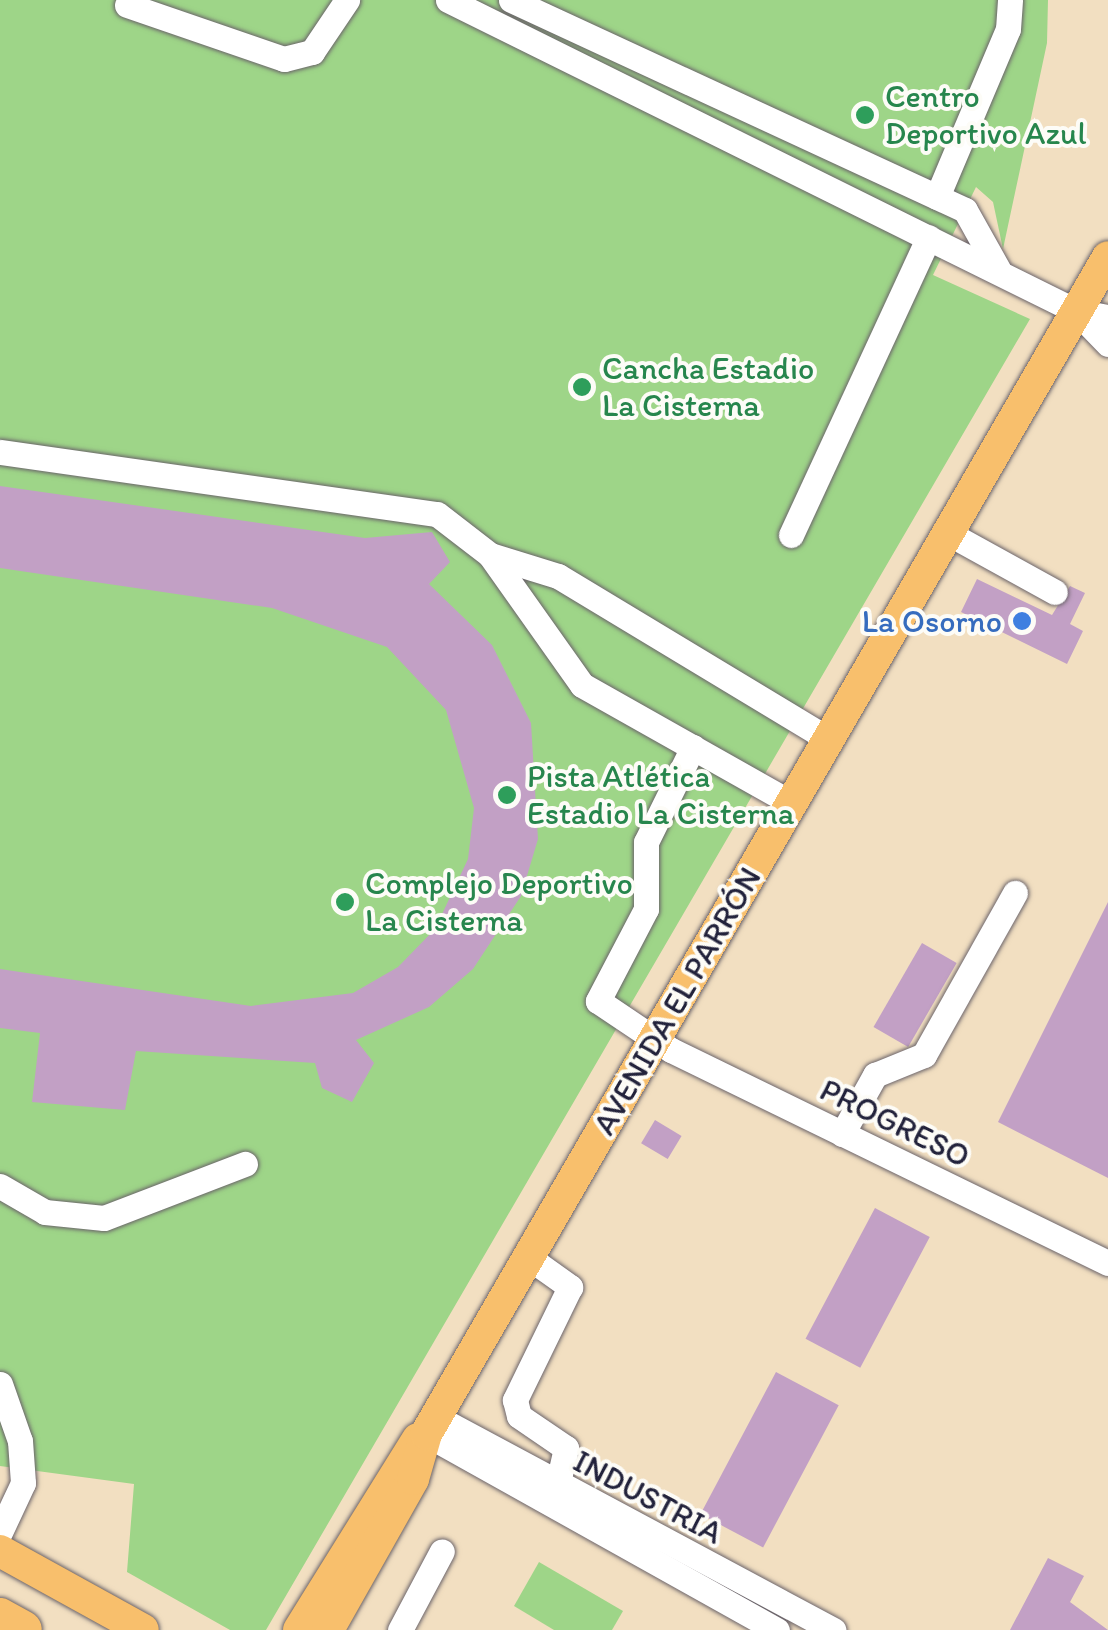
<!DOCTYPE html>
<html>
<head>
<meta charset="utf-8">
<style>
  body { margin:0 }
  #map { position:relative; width:1108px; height:1630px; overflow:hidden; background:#f2dfc1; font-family:Itim,sans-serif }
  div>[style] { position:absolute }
  .green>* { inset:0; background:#9ed588 }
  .building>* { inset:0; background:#c2a0c5; transform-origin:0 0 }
  .roads { filter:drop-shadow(0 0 2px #6b646a) drop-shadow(0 0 2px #6b646a) }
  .minor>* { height:25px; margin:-12.5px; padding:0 12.5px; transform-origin:12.5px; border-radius:12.5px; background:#fff }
  .major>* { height:32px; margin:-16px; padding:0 16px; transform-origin:16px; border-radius:16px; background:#f8bf6c }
  .highway>* { height:38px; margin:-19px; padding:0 19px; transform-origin:19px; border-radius:19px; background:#f8bf6c }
  .dots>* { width:28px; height:28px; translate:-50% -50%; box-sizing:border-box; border:5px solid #fdfcf7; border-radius:50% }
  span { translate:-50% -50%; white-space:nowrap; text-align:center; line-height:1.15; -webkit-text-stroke:8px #fdfcf7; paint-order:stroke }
  .leisure-label { font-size:32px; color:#27864d }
  .left { translate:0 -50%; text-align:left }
  .shop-label { font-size:32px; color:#366cbe }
  .right { translate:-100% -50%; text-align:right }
  .street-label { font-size:32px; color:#22223b }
</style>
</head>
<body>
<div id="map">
  <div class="green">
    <i style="clip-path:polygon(0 0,1048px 0,1047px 43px,1003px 249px,993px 202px,976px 187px,933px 275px,1030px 319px,266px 1630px,230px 1630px,127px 1572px,134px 1484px,0 1466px)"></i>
    <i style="clip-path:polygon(539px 1562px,623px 1611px,612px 1630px,554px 1630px,514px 1606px)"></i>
  </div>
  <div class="building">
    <i style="clip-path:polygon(0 486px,365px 538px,432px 532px,450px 562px,429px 584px,492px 645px,531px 723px,538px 839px,521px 896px,473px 969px,429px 1007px,356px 1040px,374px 1063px,352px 1102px,322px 1088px,315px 1063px,136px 1051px,125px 1110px,32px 1102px,40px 1033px,0 1028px,0 969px,251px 1006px,353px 993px,398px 967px,435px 929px,468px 859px,474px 808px,446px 710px,387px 647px,272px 608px,0 568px)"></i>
    <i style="clip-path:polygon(977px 579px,1052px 615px,1070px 586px,1085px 593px,1070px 624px,1083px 631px,1067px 664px,961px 612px)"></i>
    <i style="clip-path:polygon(1108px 902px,1108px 1178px,998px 1122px)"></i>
    <i style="left:922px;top:943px;width:40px;height:97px;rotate:30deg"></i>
    <i style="left:655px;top:1120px;width:31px;height:27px;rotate:31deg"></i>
    <i style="left:875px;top:1208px;width:62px;height:148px;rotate:28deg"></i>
    <i style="left:776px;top:1372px;width:71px;height:161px;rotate:28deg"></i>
    <i style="clip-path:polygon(1048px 1558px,1084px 1576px,1070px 1602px,1108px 1630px,1010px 1630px)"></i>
  </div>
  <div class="roads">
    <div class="minor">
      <i style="left:448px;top:0;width:701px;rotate:26.35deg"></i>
      <i style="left:1076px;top:311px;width:33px;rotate:11deg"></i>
      <i style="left:511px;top:0;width:500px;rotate:24.82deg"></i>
      <i style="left:965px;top:210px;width:68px;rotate:60.8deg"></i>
      <i style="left:127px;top:5px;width:166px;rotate:19deg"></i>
      <i style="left:284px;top:59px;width:29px;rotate:-14deg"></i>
      <i style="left:312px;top:52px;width:63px;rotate:-56.1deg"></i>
      <i style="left:937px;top:197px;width:182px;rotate:-67.1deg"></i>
      <i style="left:1008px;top:29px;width:29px;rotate:-86deg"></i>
      <i style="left:1076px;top:311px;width:46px;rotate:45.9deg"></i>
      <i style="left:0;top:452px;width:441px;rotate:8.1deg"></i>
      <i style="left:437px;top:514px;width:67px;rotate:37.7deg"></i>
      <i style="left:490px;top:555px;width:159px;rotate:54.7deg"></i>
      <i style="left:582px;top:685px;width:240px;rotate:29.4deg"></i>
      <i style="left:948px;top:533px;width:122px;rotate:28.9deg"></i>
      <i style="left:791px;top:535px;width:328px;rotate:-65.2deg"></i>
      <i style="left:490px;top:555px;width:71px;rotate:17.2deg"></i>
      <i style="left:558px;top:576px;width:315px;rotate:31.1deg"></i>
      <i style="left:693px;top:747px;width:106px;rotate:116.3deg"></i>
      <i style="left:646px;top:842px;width:67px;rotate:90deg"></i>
      <i style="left:646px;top:909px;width:104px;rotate:117.6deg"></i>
      <i style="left:598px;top:1001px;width:88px;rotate:33.9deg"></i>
      <i style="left:671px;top:1050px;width:486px;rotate:26deg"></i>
      <i style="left:842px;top:1134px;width:68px;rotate:-60.8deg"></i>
      <i style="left:875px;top:1075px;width:53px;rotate:-22.2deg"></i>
      <i style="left:924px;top:1055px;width:186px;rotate:-60.7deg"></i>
      <i style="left:0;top:1186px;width:52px;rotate:30deg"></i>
      <i style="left:45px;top:1212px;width:59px;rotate:5.8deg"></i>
      <i style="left:104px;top:1218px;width:151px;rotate:-21deg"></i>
      <i style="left:528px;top:1257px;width:52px;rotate:35.5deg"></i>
      <i style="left:570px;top:1287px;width:126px;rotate:116deg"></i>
      <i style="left:515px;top:1400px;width:16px;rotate:76deg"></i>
      <i style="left:519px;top:1416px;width:57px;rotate:34.2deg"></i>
      <i style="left:566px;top:1448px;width:39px;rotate:103deg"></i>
      <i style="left:0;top:1384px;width:60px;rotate:70.7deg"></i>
      <i style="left:20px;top:1441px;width:42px;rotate:85.9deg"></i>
      <i style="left:23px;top:1483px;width:54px;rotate:115.1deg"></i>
      <i style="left:436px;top:1417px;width:451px;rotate:28.2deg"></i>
      <i style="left:426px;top:1434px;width:402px;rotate:29.2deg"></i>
      <i style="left:400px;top:1630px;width:89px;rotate:-62deg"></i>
    </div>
    <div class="major">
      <i style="left:0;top:1551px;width:163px;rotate:28.9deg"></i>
      <i style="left:299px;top:1630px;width:225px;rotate:-58.1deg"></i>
      <i style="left:328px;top:1630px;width:173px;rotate:-60.6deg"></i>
      <i style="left:413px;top:1479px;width:47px;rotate:-73.9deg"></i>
      <i style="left:426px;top:1434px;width:1360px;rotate:-59.91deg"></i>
    </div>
    <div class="highway">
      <i style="left:0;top:1617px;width:26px;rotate:29deg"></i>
    </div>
  </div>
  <div class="dots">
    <i style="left:865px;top:115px;background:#2e9e5b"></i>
    <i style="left:582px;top:387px;background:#2e9e5b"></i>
    <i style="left:1022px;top:621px;background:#3f7fe0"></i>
    <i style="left:507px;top:795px;background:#2e9e5b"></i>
    <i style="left:345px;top:902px;background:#2e9e5b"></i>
  </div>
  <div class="leisure-label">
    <span class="left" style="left:885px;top:115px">Centro<br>Deportivo Azul</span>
    <span class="left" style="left:602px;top:387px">Cancha Estadio<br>La Cisterna</span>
    <span class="left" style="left:527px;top:795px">Pista Atlética<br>Estadio La Cisterna</span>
    <span class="left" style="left:365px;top:902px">Complejo Deportivo<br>La Cisterna</span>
  </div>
  <div class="shop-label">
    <span class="right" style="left:1002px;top:621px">La Osorno</span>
  </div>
  <div class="street-label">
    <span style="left:677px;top:1001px;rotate:-60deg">AVENIDA EL PARRÓN</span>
    <span style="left:895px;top:1123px;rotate:26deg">PROGRESO</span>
    <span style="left:648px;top:1497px;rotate:28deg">INDUSTRIA</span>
  </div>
</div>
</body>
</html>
